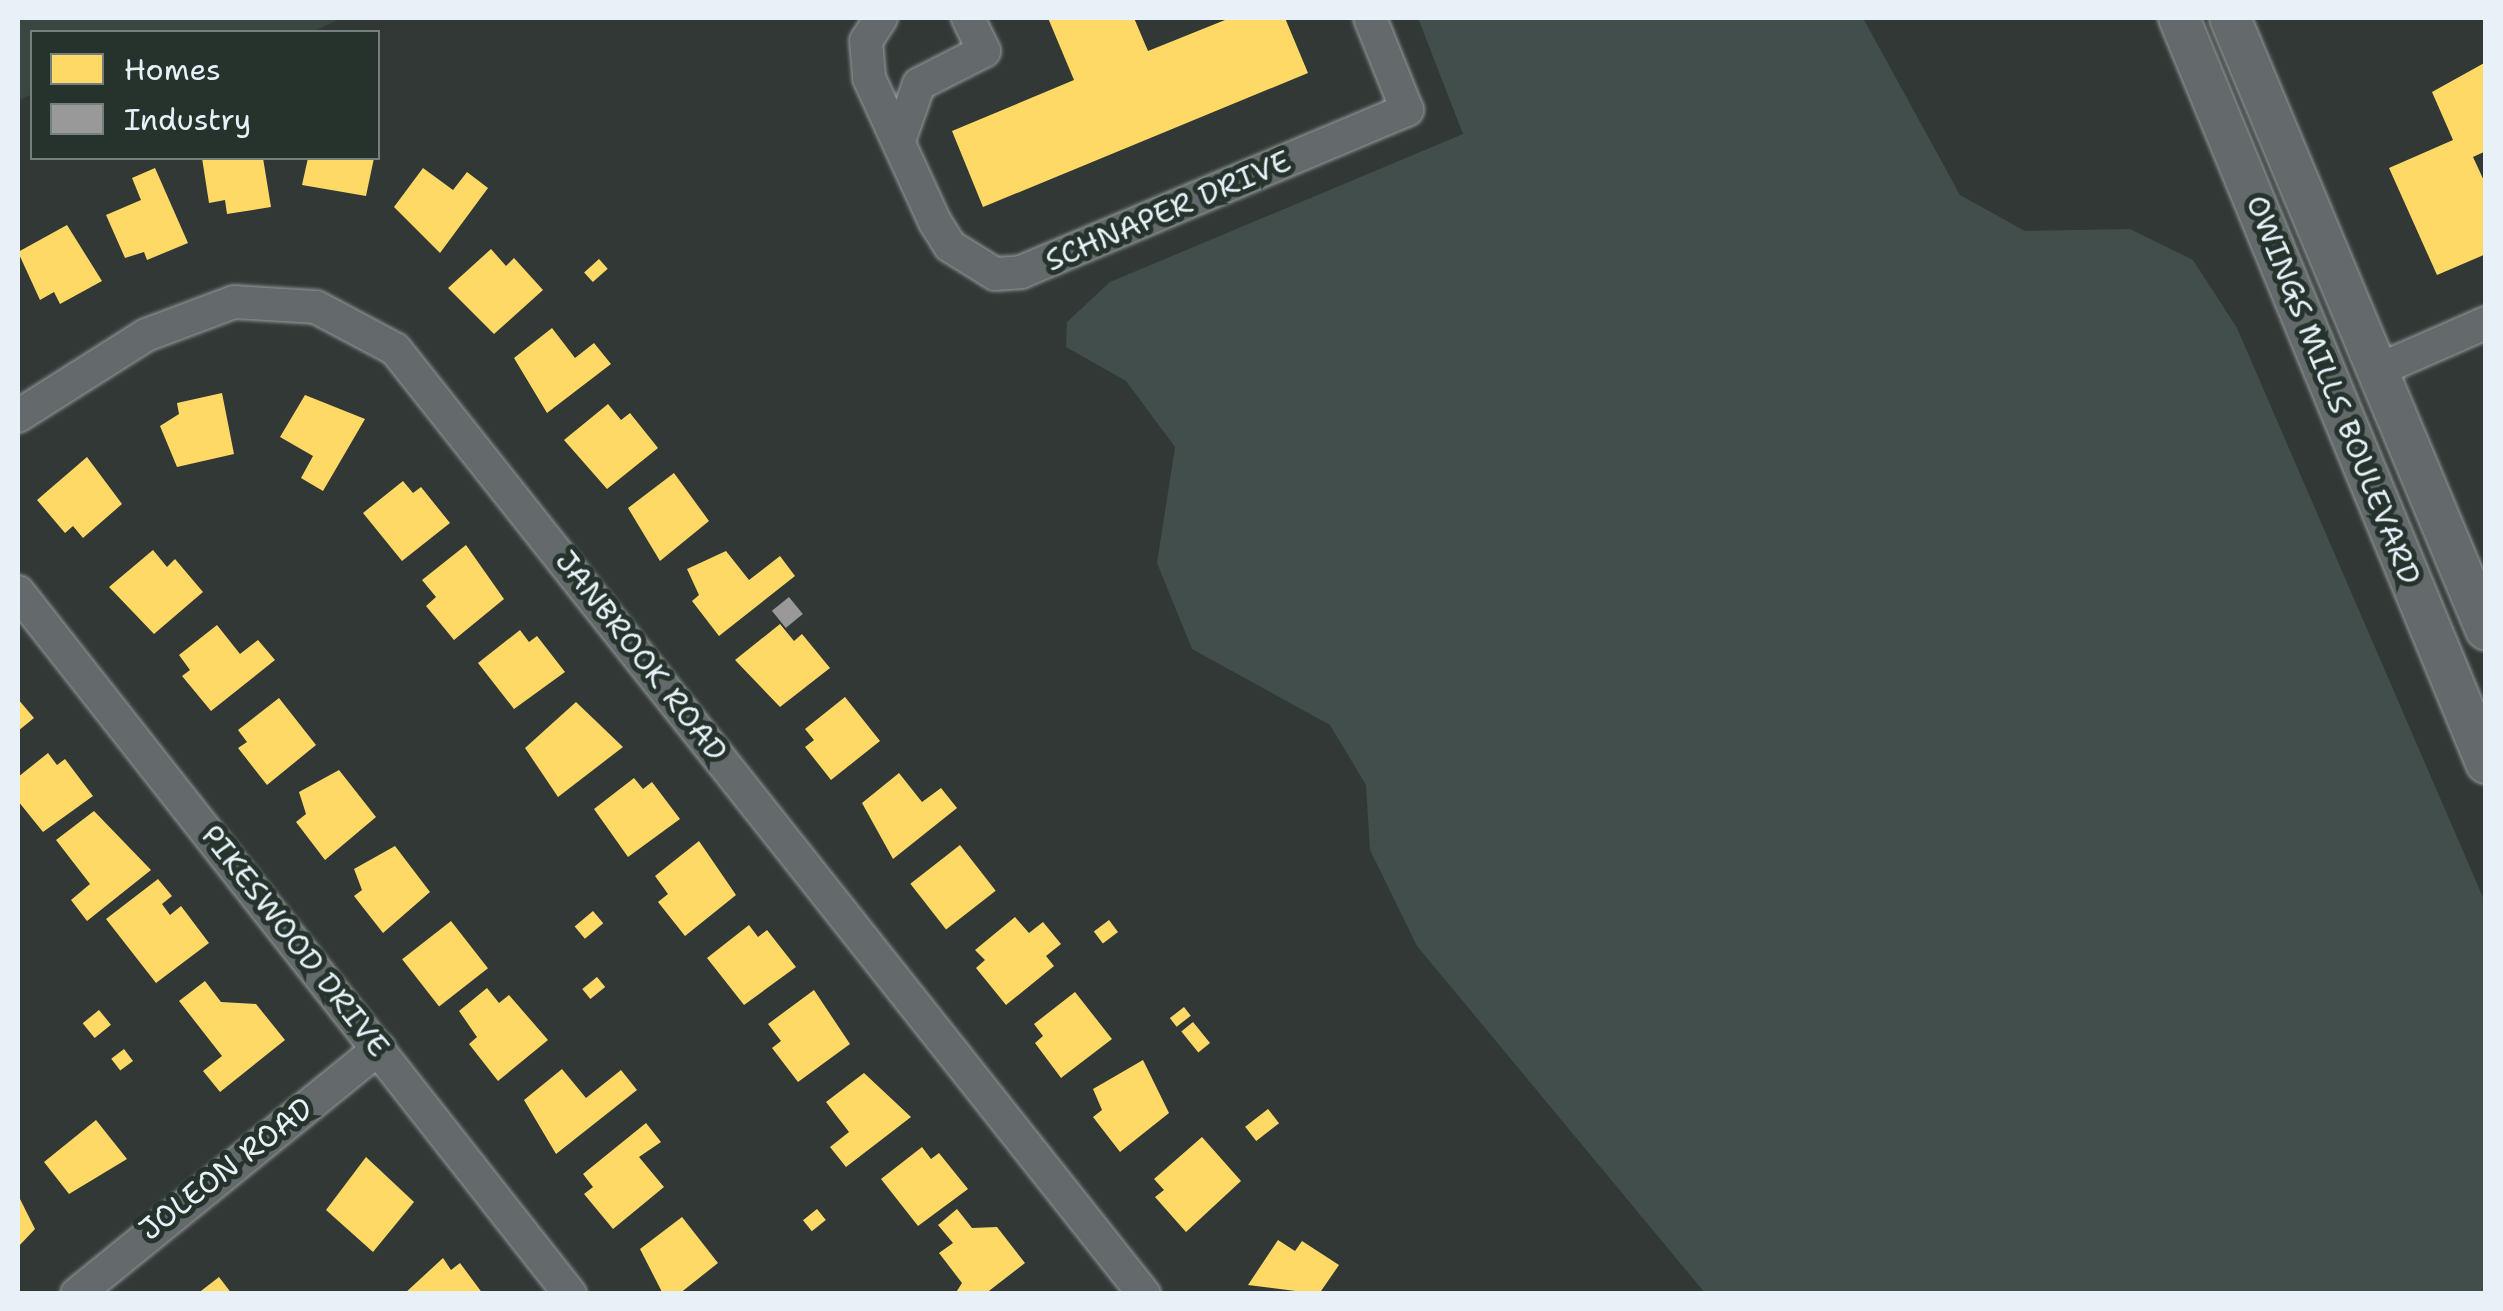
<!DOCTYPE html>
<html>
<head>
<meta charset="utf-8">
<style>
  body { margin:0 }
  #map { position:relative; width:2503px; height:1311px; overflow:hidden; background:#313835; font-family:"Shantell Sans",sans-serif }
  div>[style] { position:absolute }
  .built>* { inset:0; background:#3a4641 }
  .green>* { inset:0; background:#424e4b }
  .homes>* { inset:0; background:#ffd966; transform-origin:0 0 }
  .industry>* { inset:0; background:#999; transform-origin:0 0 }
  .roads { filter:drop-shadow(0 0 2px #989d9e) drop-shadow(0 0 2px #989d9e) }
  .minor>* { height:32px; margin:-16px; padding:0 16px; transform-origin:16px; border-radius:16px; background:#646a6b }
  .major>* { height:40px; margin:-20px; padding:0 20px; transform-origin:20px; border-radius:20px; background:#646a6b }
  span { translate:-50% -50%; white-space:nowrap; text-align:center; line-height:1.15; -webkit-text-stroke:10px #26332d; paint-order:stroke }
  .street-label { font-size:30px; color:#e8f1f8 }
  .frame { position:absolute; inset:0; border:20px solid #e8f1f8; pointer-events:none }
  .legend { position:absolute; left:30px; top:30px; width:350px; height:130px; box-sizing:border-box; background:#26332d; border:2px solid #747f7e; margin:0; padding:12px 18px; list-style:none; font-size:30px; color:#e8f1f8 }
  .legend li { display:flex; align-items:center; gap:20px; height:50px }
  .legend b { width:50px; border:2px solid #747f7e }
</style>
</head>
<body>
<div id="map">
  <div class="built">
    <i style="clip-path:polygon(18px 18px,342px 18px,312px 32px,32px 32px,32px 94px,18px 101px)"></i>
  </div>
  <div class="green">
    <i style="clip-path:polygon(1418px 18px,1863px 18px,1960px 195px,2025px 231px,2130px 229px,2193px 260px,2237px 328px,2485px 902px,2485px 1293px,1705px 1293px,1417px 946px,1370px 850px,1366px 785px,1330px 725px,1192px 649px,1157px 563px,1175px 447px,1126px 381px,1066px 347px,1067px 322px,1110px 282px,1463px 134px)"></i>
  </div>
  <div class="homes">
    <i style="clip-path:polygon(1048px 18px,1134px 18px,1148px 51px,1230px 18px,1285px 18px,1308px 73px,983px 207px,952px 131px,1074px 80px)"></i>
    <i style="clip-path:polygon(2486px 62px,2486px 151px,2473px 157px,2486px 185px,2486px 254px,2437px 275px,2389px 168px,2453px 140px,2432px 92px)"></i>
    <i style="clip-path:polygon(202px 158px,263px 158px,271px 207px,227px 214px,225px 200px,209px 203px)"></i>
    <i style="clip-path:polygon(308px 158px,374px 158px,366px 196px,302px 185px)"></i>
    <i style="clip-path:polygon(155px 168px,188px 243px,147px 260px,144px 252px,125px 258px,106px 215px,141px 200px,132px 178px)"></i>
    <i style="clip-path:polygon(423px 168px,453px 190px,467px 172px,488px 188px,440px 253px,394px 207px)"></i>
    <i style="clip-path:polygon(67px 225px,102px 281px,60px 304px,54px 292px,40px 300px,18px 252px)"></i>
    <i style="clip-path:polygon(491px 249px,506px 266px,514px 258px,543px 290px,494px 334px,448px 288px)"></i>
    <i style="left:599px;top:259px;width:13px;height:20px;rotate:48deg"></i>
    <i style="clip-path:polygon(552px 328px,575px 358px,594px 343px,611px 364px,547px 413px,514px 358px)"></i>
    <i style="clip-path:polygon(222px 393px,234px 454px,177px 467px,160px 426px,179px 414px,177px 403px)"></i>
    <i style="clip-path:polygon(305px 395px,365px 419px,323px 491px,301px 478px,313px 456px,280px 437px)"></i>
    <i style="clip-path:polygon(608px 404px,621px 420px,630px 413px,658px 448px,607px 489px,564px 440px)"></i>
    <i style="clip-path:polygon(87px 457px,122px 504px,83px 538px,73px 526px,65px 533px,37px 500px)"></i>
    <i style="clip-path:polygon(674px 473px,709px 521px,660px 561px,628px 508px)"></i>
    <i style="clip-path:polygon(403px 481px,413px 493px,421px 487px,450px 523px,402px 561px,363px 513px)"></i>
    <i style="clip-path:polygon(466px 545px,504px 599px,454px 640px,426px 606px,436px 597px,422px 580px)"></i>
    <i style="clip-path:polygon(153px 550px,167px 567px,175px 559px,203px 592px,154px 634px,109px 587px)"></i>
    <i style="clip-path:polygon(726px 551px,749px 580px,780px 556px,795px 576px,719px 636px,692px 601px,699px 595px,687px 569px)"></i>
    <i style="clip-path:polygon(780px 624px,794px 641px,802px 634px,830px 668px,780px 707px,735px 660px)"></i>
    <i style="clip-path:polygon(217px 625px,240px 654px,258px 640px,275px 660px,211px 711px,182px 676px,190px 670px,179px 655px)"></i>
    <i style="clip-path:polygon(520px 630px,529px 642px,537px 636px,565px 672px,514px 709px,478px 663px)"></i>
    <i style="clip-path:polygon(845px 697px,880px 741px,831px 780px,805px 747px,814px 740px,805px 729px)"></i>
    <i style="clip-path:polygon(279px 698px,316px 745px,267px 785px,238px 748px,247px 742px,238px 730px)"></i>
    <i style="clip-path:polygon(18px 699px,34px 718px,18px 731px)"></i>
    <i style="clip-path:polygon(576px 702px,623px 747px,558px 797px,525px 748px)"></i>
    <i style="clip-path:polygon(48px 753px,57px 765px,65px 759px,93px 796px,43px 832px,18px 801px,18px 777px)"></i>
    <i style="clip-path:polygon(339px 770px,376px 817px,325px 860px,296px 822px,306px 814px,299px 792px)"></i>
    <i style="clip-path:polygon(899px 773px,922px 802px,941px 788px,957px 808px,893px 859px,862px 803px)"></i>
    <i style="clip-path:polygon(634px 778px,643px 789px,652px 782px,680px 819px,628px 857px,594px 809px)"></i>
    <i style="clip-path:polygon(94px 811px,151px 870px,87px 921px,71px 900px,90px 884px,56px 840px)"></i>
    <i style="clip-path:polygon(699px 841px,736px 895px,685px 936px,658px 902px,668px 894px,655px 876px)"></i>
    <i style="left:960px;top:845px;width:58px;height:63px;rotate:52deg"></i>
    <i style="clip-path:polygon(395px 846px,430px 892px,383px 933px,354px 896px,362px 890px,354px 869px)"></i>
    <i style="clip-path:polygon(158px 879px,172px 896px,162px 904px,170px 915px,181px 906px,209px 943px,156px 983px,106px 919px)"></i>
    <i style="left:593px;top:911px;width:16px;height:24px;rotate:50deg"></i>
    <i style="clip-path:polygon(1015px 917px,1029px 933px,1043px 922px,1061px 944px,1046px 956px,1054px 966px,1006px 1005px,976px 968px,985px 960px,975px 950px)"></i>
    <i style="left:1109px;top:920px;width:15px;height:19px;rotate:53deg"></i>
    <i style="left:451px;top:921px;width:60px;height:62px;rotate:52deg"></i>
    <i style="clip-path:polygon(749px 925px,758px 937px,767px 930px,796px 967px,744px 1005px,707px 958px)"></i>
    <i style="left:597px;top:977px;width:13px;height:19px;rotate:51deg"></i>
    <i style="clip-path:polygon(205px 981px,221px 1002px,256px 1004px,285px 1040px,220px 1092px,203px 1071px,222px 1056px,179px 1001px)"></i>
    <i style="clip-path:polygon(487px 988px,499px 1003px,509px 995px,548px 1040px,498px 1081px,469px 1044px,477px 1037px,459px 1011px)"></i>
    <i style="clip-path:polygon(814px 990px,850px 1044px,798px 1082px,772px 1048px,781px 1041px,768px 1024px)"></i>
    <i style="clip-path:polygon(1075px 992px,1112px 1039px,1061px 1078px,1035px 1043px,1043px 1036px,1034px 1024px)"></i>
    <i style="left:1184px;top:1007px;width:11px;height:18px;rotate:52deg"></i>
    <i style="left:99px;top:1010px;width:19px;height:21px;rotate:51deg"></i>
    <i style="left:1193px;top:1022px;width:27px;height:15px;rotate:51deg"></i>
    <i style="left:124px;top:1049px;width:15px;height:16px;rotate:53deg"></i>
    <i style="clip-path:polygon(1143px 1060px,1169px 1113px,1120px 1152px,1093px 1117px,1102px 1110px,1093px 1089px)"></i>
    <i style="clip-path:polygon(562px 1069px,586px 1098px,621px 1070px,637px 1090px,556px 1154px,524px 1100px)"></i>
    <i style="clip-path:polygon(864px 1073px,911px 1117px,846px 1167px,830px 1147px,849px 1132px,826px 1102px)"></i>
    <i style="left:1268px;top:1109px;width:18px;height:29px;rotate:52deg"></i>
    <i style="clip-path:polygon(96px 1120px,127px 1159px,69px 1194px,44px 1162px)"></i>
    <i style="clip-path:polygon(646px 1123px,661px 1142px,639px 1157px,664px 1187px,613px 1229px,584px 1194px,593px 1187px,583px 1174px)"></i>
    <i style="clip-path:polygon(1202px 1137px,1241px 1181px,1186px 1232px,1155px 1197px,1164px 1190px,1154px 1179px)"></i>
    <i style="clip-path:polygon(922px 1147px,931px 1159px,939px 1153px,968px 1189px,918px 1226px,881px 1179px)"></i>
    <i style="clip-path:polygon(366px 1157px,414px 1202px,373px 1252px,326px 1210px)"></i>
    <i style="clip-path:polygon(18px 1195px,35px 1229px,18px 1247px)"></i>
    <i style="left:817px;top:1209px;width:14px;height:18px;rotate:51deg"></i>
    <i style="clip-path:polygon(957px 1209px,972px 1228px,997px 1227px,1025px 1263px,985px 1294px,955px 1294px,962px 1283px,939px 1253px,953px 1243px,938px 1225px)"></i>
    <i style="clip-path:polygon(682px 1217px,718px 1263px,679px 1294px,663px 1294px,640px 1249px)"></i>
    <i style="clip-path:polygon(1278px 1240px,1295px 1251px,1302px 1241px,1339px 1265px,1319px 1294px,1248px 1285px)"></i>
    <i style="clip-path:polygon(443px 1258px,451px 1270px,460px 1263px,483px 1294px,404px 1294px)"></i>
    <i style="clip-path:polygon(219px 1277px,232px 1294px,197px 1294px)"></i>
  </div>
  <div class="industry">
    <i style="left:789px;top:597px;width:22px;height:22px;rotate:51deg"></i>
  </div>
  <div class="roads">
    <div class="minor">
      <i style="left:881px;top:18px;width:27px;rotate:123deg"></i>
      <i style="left:866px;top:41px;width:37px;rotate:85deg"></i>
      <i style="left:869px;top:78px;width:158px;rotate:65.4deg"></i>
      <i style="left:935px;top:222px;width:28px;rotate:58deg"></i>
      <i style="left:950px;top:246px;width:53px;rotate:31.9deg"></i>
      <i style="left:995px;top:274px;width:26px;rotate:-4deg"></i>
      <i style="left:1021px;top:272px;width:419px;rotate:-22.8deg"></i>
      <i style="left:1407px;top:110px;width:99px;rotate:-111.9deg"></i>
      <i style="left:901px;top:135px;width:54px;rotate:-70.6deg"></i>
      <i style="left:919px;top:84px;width:73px;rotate:-26.9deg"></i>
      <i style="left:984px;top:51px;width:37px;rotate:-116deg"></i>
      <i style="left:2376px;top:371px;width:120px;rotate:-23.6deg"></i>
      <i style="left:18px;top:416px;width:151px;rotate:-32.3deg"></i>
      <i style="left:146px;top:335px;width:94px;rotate:-20.6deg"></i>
      <i style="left:234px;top:302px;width:82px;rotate:3.5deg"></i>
      <i style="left:316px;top:307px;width:89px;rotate:28deg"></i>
      <i style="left:395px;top:349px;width:1206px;rotate:51.6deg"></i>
      <i style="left:18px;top:592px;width:893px;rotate:51.82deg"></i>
      <i style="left:77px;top:1294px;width:389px;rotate:-39.1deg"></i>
    </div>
    <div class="major">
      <i style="left:2179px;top:18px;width:806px;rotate:67.6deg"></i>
      <i style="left:2230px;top:18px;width:663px;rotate:67.3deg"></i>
    </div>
  </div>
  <div class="street-label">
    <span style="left:1168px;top:211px;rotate:-23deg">SCHNAPER DRIVE</span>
    <span style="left:2333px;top:390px;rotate:68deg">OWINGS MILLS BOULEVARD</span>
    <span style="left:641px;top:656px;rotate:52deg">JANBROOK ROAD</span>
    <span style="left:295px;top:941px;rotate:52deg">PIKESWOOD DRIVE</span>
    <span style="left:226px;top:1169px;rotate:-38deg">JOLEON ROAD</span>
  </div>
  <div class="frame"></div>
  <ul class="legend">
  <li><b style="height:28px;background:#ffd966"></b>Homes</li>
  <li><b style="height:28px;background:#999"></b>Industry</li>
  </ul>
</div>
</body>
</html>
